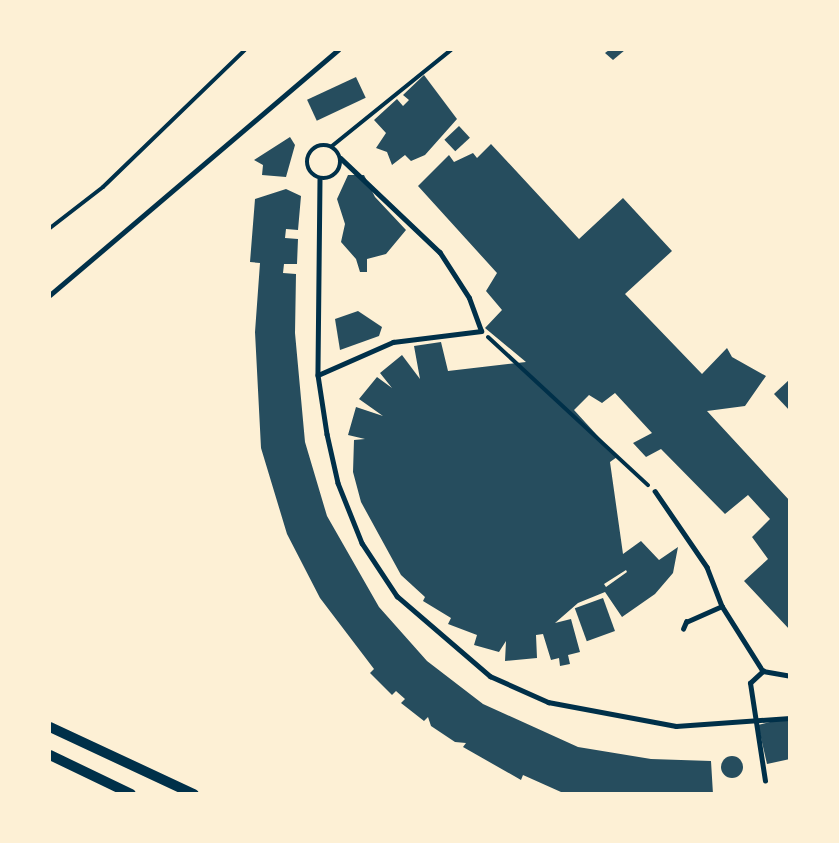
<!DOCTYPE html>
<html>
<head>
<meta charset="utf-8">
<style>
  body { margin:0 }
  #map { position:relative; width:839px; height:843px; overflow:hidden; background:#fdf0d5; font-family:"Fira Sans Condensed",sans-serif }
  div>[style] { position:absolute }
  .building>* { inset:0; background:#264d5e; transform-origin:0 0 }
  .round { border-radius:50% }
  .path>* { height:4px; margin:-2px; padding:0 2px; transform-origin:2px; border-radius:2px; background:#003049 }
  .service>* { height:4.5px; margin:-2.25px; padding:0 2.25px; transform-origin:2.25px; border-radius:2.25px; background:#003049 }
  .service>.ring { margin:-2.25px; padding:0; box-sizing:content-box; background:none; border:4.5px solid #003049; border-radius:50% }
  .tertiary>* { height:10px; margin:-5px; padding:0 5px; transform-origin:5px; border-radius:5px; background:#003049 }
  span { translate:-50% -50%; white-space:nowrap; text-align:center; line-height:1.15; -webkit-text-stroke:6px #fdf0d5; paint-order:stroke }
  .frame { position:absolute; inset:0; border:51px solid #fdf0d5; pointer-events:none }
</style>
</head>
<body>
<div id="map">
  <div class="building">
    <i style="clip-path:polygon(609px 50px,625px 50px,613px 60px,605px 53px)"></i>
    <i style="clip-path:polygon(424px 75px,457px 119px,425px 155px,411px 161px,405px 155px,392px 165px,387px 152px,376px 148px,386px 133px,374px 120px,397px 99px,403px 106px,409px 100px,403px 95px)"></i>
    <i style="left:356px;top:77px;width:23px;height:54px;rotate:65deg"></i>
    <i style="left:459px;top:126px;width:16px;height:20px;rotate:47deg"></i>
    <i style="clip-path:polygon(290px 137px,295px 145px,286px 177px,262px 175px,263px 165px,254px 160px)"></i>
    <i style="clip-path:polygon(evenodd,491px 144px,579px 239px,623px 198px,672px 251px,625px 294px,702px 374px,727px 348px,732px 357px,766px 376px,745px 406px,707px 411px,790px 501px,790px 630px,744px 581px,768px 559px,752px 537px,770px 519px,748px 495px,725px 514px,661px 449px,646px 457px,633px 443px,652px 433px,615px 393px,602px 403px,589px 395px,574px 410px,617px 457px,610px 462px,623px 554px,641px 541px,659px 560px,678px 547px,673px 573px,655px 594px,622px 617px,605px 592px,578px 603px,555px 623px,571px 619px,580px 652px,568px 655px,570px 664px,560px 666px,559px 658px,551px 660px,543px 634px,536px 635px,537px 658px,505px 661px,506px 641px,499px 652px,474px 645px,477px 635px,448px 624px,451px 618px,423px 601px,425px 597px,401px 575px,361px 502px,353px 472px,354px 440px,365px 439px,348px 435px,356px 407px,383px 416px,359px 399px,377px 377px,392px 388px,380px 373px,402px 355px,420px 379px,414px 346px,441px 342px,448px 371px,526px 362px,485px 328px,502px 310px,486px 291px,497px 273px,418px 186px,449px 155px,454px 162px,473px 153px,477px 158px,491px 144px,626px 570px,627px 572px,606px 587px,604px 584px,626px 570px)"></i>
    <i style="clip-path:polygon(348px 175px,364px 175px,375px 197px,406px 230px,386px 254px,367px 259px,367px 272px,360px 272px,356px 259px,341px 242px,345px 224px,337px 199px)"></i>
    <i style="clip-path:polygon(286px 189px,301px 196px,298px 230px,286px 229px,285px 238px,298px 239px,297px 264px,284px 264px,283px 273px,296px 274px,295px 333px,305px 442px,327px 516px,379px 607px,427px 661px,483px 704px,578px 747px,651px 759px,711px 761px,713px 794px,561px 792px,523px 775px,521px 780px,463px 747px,466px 743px,455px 742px,431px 726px,428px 717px,424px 721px,401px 703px,405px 699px,396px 691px,392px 695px,370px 673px,374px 669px,320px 598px,287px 534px,261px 448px,255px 332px,260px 263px,250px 262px,255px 199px)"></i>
    <i style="clip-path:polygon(358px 311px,382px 327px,379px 336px,340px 350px,335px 319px)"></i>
    <i style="clip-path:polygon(790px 379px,790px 411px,774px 394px)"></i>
    <i style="left:603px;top:598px;width:35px;height:30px;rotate:70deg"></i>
    <i style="clip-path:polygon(790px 717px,790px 759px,767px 764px,758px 725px)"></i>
    <i class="round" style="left:721px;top:756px;width:22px;height:22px"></i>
  </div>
  <div class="path">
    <i style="left:332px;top:146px;width:153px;rotate:-38.9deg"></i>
    <i style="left:50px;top:228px;width:67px;rotate:-37.7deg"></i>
    <i style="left:103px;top:187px;width:197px;rotate:-44deg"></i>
    <i style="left:488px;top:337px;width:218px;rotate:42.8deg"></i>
  </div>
  <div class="service">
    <i class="ring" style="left:307px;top:145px;width:29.5px;height:29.5px"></i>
    <i style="left:320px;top:179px;width:196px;rotate:90.6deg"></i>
    <i style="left:318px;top:375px;width:60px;rotate:81.3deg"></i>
    <i style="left:327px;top:434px;width:50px;rotate:77.3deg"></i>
    <i style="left:338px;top:483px;width:65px;rotate:68.2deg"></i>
    <i style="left:362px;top:543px;width:64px;rotate:56.6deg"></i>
    <i style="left:397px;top:596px;width:123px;rotate:40.7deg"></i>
    <i style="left:490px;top:676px;width:64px;rotate:24.1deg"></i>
    <i style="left:548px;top:702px;width:130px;rotate:10.6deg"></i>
    <i style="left:676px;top:726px;width:114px;rotate:-4deg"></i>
    <i style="left:50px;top:295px;width:378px;rotate:-40.4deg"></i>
    <i style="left:318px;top:375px;width:82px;rotate:-23.7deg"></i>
    <i style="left:393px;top:342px;width:89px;rotate:-7.1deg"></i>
    <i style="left:481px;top:331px;width:35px;rotate:-110deg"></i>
    <i style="left:469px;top:298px;width:54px;rotate:-122.8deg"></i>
    <i style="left:440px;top:253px;width:137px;rotate:-136.5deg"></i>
    <i style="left:655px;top:491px;width:92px;rotate:55.6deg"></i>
    <i style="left:707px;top:567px;width:42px;rotate:69deg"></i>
    <i style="left:722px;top:606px;width:77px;rotate:57.8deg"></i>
    <i style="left:683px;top:629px;width:8px;rotate:-67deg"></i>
    <i style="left:686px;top:622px;width:39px;rotate:-24deg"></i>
    <i style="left:765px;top:781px;width:99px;rotate:-98.7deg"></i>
    <i style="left:750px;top:683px;width:18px;rotate:-43deg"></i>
    <i style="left:763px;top:671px;width:27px;rotate:10deg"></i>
  </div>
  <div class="tertiary">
    <i style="left:50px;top:727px;width:159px;rotate:25deg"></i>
    <i style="left:50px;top:755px;width:90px;rotate:25.7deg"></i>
  </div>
  <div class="frame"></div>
</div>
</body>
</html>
